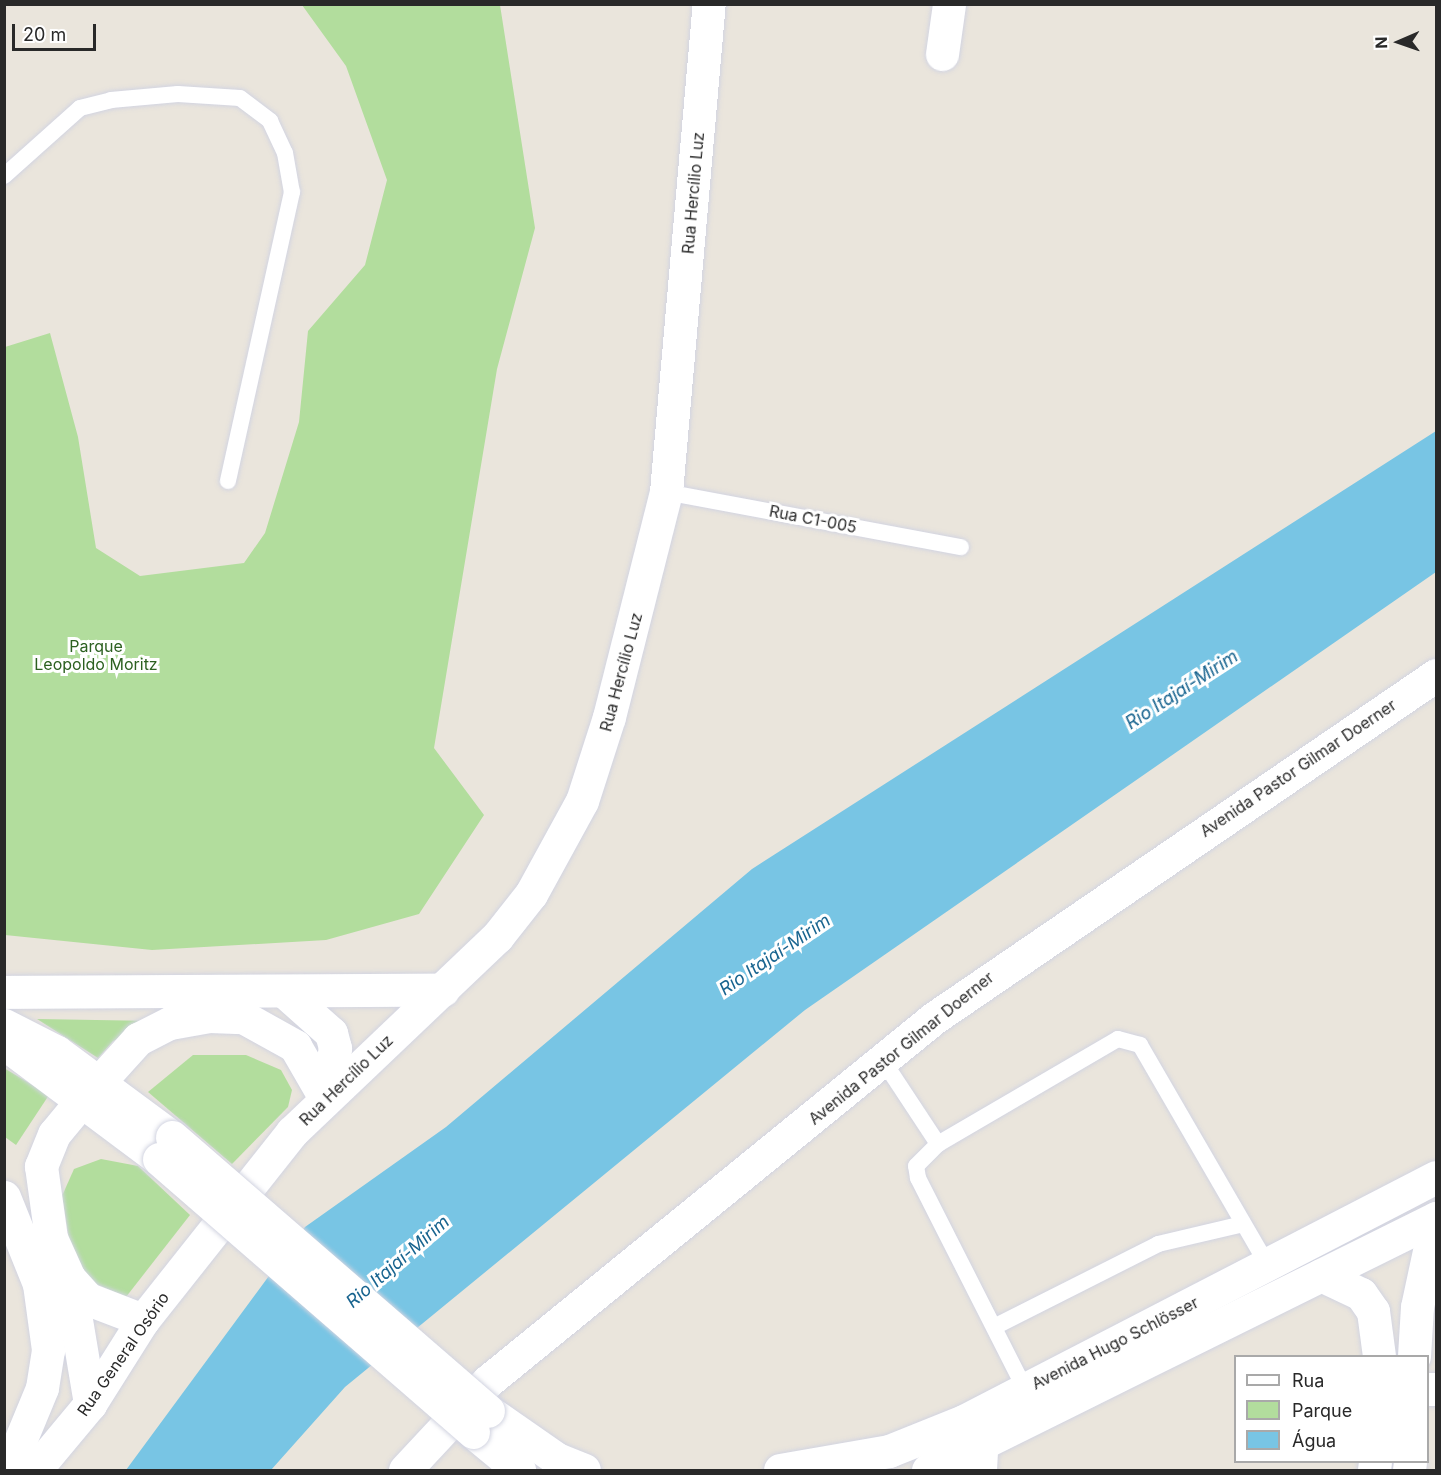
<!DOCTYPE html>
<html>
<head>
<meta charset="utf-8">
<style>
  body { margin:0 }
  #map { position:relative; width:1441px; height:1475px; overflow:hidden; background:#eae5dc; font-family:Inter,sans-serif }
  div>[style] { position:absolute }
  .green>* { inset:0; background:#b2dd9d }
  .water>* { inset:0; background:#78c5e4 }
  .roads { filter:drop-shadow(0 0 2px #d2d4e1) drop-shadow(0 0 2px #d2d4e1) }
  .lane>* { height:16px; margin:-8px; padding:0 8px; transform-origin:8px; border-radius:8px; background:#fff }
  .street>* { height:33px; margin:-16.5px; padding:0 16.5px; transform-origin:16.5px; border-radius:16.5px; background:#fff }
  .secondary>* { height:33px; margin:-16.5px; padding:0 16.5px; transform-origin:16.5px; border-radius:16.5px; background:#fff }
  .bridges { filter:drop-shadow(0 0 2px #d2d4e1) drop-shadow(0 0 2px #d2d4e1) }
  .secondary-bridge>* { height:33px; margin:-16.5px; padding:0 16.5px; transform-origin:16.5px; border-radius:16.5px; background:#fff }
  span { translate:-50% -50%; white-space:nowrap; text-align:center; line-height:1.15; -webkit-text-stroke:6px #fff; paint-order:stroke }
  .street-label { font-size:16px; color:#292929 }
  .park-label { font-size:16px; color:#2c6020 }
  .water-label { font-size:18px; color:#18648f; font-style:italic }
  .frame { position:absolute; inset:0; border:6px solid #292929; pointer-events:none }
  .legend { position:absolute; left:1234px; top:1355px; width:195px; height:108px; box-sizing:border-box; background:#fff; border:2px solid #a9a9a9; margin:0; padding:8px 10px; list-style:none; font-size:18px; color:#292929 }
  .legend li { display:flex; align-items:center; gap:12px; height:30px }
  .legend b { width:30px; border:2px solid #a9a9a9 }
  .north { position:absolute; left:1369px; top:12px; width:60px; height:60px; -webkit-text-stroke:4px #fff; paint-order:stroke; rotate:268deg; font-size:16px; font-weight:700; line-height:24px; text-align:center; color:#292929 }
  .north::after { content:''; display:block; margin:auto; width:21px; height:27px; background:#292929; clip-path:polygon(50% 0,100% 100%,50% 72%,0 100%) }
  .scale { position:absolute; left:12px; top:24px; width:84px; height:27px; box-sizing:border-box; border:3px solid #292929; border-top:0; padding-left:8px; font-size:18px; line-height:21px; white-space:nowrap; color:#292929; -webkit-text-stroke:4px #fff; paint-order:stroke }
</style>
</head>
<body>
<div id="map">
  <div class="green">
    <i style="clip-path:polygon(302px 5px,500px 5px,535px 228px,497px 369px,434px 748px,484px 815px,419px 914px,326px 940px,152px 950px,5px 935px,5px 347px,50px 333px,78px 437px,96px 548px,140px 576px,244px 563px,265px 533px,299px 422px,308px 331px,365px 265px,387px 180px,346px 66px)"></i>
    <i style="clip-path:polygon(37px 1019px,155px 1021px,113px 1041px,98px 1058px)"></i>
    <i style="clip-path:polygon(193px 1055px,246px 1055px,281px 1070px,292px 1090px,288px 1107px,232px 1164px,148px 1092px)"></i>
    <i style="clip-path:polygon(4px 1068px,49px 1095px,16px 1145px,5px 1137px)"></i>
    <i style="clip-path:polygon(101px 1159px,138px 1166px,190px 1215px,126px 1297px,87px 1280px,70px 1245px,62px 1196px,74px 1169px)"></i>
  </div>
  <div class="water">
    <i style="clip-path:polygon(1436px 431px,1436px 572px,805px 1010px,345px 1387px,271px 1470px,126px 1470px,305px 1227px,446px 1127px,752px 869px)"></i>
  </div>
  <div class="roads">
    <div class="lane">
      <i style="left:4px;top:176px;width:102px;rotate:-41.8deg"></i>
      <i style="left:80px;top:108px;width:32px;rotate:-14deg"></i>
      <i style="left:111px;top:100px;width:67px;rotate:-5.1deg"></i>
      <i style="left:178px;top:94px;width:62px;rotate:3.7deg"></i>
      <i style="left:240px;top:98px;width:38px;rotate:37deg"></i>
      <i style="left:270px;top:121px;width:35px;rotate:65deg"></i>
      <i style="left:285px;top:153px;width:40px;rotate:80deg"></i>
      <i style="left:292px;top:192px;width:296px;rotate:102.5deg"></i>
      <i style="left:666px;top:492px;width:300px;rotate:10.6deg"></i>
      <i style="left:882px;top:1059px;width:102px;rotate:56.6deg"></i>
      <i style="left:994px;top:1327px;width:184px;rotate:-26.8deg"></i>
      <i style="left:1158px;top:1244px;width:87px;rotate:-13.2deg"></i>
      <i style="left:1025px;top:1389px;width:237px;rotate:-116.9deg"></i>
      <i style="left:918px;top:1178px;width:12px;rotate:-99deg"></i>
      <i style="left:916px;top:1166px;width:31px;rotate:-45deg"></i>
      <i style="left:938px;top:1144px;width:208px;rotate:-30.3deg"></i>
      <i style="left:1118px;top:1039px;width:23px;rotate:15deg"></i>
      <i style="left:1140px;top:1045px;width:253px;rotate:59.9deg"></i>
    </div>
    <div class="street">
      <i style="left:942px;top:54px;width:50px;rotate:-82deg"></i>
      <i style="left:1321px;top:1275px;width:44px;rotate:25.4deg"></i>
      <i style="left:1361px;top:1294px;width:21px;rotate:55deg"></i>
      <i style="left:1373px;top:1311px;width:45px;rotate:82.4deg"></i>
      <i style="left:1414px;top:1356px;width:49px;rotate:-86.5deg"></i>
      <i style="left:1417px;top:1307px;width:91px;rotate:-77.9deg"></i>
      <i style="left:1428px;top:1389px;width:8px"></i>
      <i style="left:980px;top:1470px;width:21px;rotate:-87deg"></i>
      <i style="left:1374px;top:1470px;width:8px;rotate:-83deg"></i>
      <i style="left:1409px;top:1470px;width:8px;rotate:-83deg"></i>
    </div>
    <div class="secondary">
      <i style="left:4px;top:992px;width:439px;rotate:-0.3deg"></i>
      <i style="left:287px;top:994px;width:59px;rotate:41.6deg"></i>
      <i style="left:331px;top:1033px;width:16px;rotate:75deg"></i>
      <i style="left:335px;top:1048px;width:51px;rotate:101.3deg"></i>
      <i style="left:4px;top:1025px;width:59px;rotate:27deg"></i>
      <i style="left:57px;top:1052px;width:143px;rotate:36.5deg"></i>
      <i style="left:4px;top:1043px;width:194px;rotate:36.8deg"></i>
      <i style="left:100px;top:1081px;width:57px;rotate:-47.9deg"></i>
      <i style="left:138px;top:1039px;width:36px;rotate:-27deg"></i>
      <i style="left:170px;top:1023px;width:40px;rotate:-10deg"></i>
      <i style="left:209px;top:1016px;width:34px;rotate:2deg"></i>
      <i style="left:243px;top:1017px;width:60px;rotate:29.1deg"></i>
      <i style="left:295px;top:1046px;width:60px;rotate:60deg"></i>
      <i style="left:83px;top:1099px;width:45px;rotate:129.6deg"></i>
      <i style="left:54px;top:1134px;width:35px;rotate:112deg"></i>
      <i style="left:41px;top:1166px;width:73px;rotate:82.1deg"></i>
      <i style="left:51px;top:1238px;width:44px;rotate:65.8deg"></i>
      <i style="left:69px;top:1278px;width:28px;rotate:48deg"></i>
      <i style="left:88px;top:1299px;width:59px;rotate:20.9deg"></i>
      <i style="left:4px;top:1197px;width:94px;rotate:68.1deg"></i>
      <i style="left:39px;top:1284px;width:67px;rotate:82.2deg"></i>
      <i style="left:48px;top:1350px;width:38px;rotate:99deg"></i>
      <i style="left:42px;top:1388px;width:89px;rotate:112.5deg"></i>
      <i style="left:69px;top:1278px;width:128px;rotate:80.5deg"></i>
      <i style="left:488px;top:1411px;width:84px;rotate:34.8deg"></i>
      <i style="left:557px;top:1459px;width:29px;rotate:22deg"></i>
      <i style="left:473px;top:1432px;width:60px;rotate:39.6deg"></i>
      <i style="left:35px;top:1470px;width:86px;rotate:-50.2deg"></i>
      <i style="left:90px;top:1404px;width:99px;rotate:-57.8deg"></i>
      <i style="left:143px;top:1320px;width:240px;rotate:-51.6deg"></i>
      <i style="left:292px;top:1132px;width:283px;rotate:-43.6deg"></i>
      <i style="left:497px;top:937px;width:55px;rotate:-51.7deg"></i>
      <i style="left:531px;top:894px;width:106px;rotate:-61.3deg"></i>
      <i style="left:582px;top:801px;width:88px;rotate:-72.2deg"></i>
      <i style="left:609px;top:717px;width:232px;rotate:-75.8deg"></i>
      <i style="left:666px;top:492px;width:490px;rotate:-85deg"></i>
      <i style="left:405px;top:1470px;width:122px;rotate:-47deg"></i>
      <i style="left:488px;top:1381px;width:575px;rotate:-39.14deg"></i>
      <i style="left:934px;top:1018px;width:608px;rotate:-34.34deg"></i>
      <i style="left:780px;top:1470px;width:111px;rotate:-9.9deg"></i>
      <i style="left:889px;top:1451px;width:81px;rotate:-21.8deg"></i>
      <i style="left:964px;top:1421px;width:531px;rotate:-27.34deg"></i>
      <i style="left:928px;top:1470px;width:567px;rotate:-26.38deg"></i>
    </div>
  </div>
  <div class="bridges">
    <div class="secondary-bridge">
      <i style="left:172px;top:1137px;width:418px;rotate:40.9deg"></i>
      <i style="left:159px;top:1159px;width:416px;rotate:41deg"></i>
    </div>
  </div>
  <div class="street-label">
    <span style="left:693px;top:193px;rotate:-85deg">Rua Hercílio Luz</span>
    <span style="left:813px;top:519px;rotate:11deg">Rua C1-005</span>
    <span style="left:621px;top:672px;rotate:-75deg">Rua Hercílio Luz</span>
    <span style="left:1298px;top:768px;rotate:-34deg">Avenida Pastor Gilmar Doerner</span>
    <span style="left:901px;top:1048px;rotate:-39deg">Avenida Pastor Gilmar Doerner</span>
    <span style="left:346px;top:1080px;rotate:-44deg">Rua Hercílio Luz</span>
    <span style="left:1115px;top:1343px;rotate:-27deg">Avenida Hugo Schlösser</span>
    <span style="left:123px;top:1354px;rotate:-55deg">Rua General Osório</span>
  </div>
  <div class="park-label">
    <span style="left:96px;top:655px">Parque<br>Leopoldo Moritz</span>
  </div>
  <div class="water-label">
    <span style="left:1182px;top:690px;rotate:-33deg">Rio Itajaí-Mirim</span>
    <span style="left:775px;top:955px;rotate:-34deg">Rio Itajaí-Mirim</span>
    <span style="left:398px;top:1262px;rotate:-41deg">Rio Itajaí-Mirim</span>
  </div>
  <div class="frame"></div>
  <ul class="legend">
  <li><b style="height:8px;background:#fff"></b>Rua</li>
  <li><b style="height:16px;background:#b2dd9d"></b>Parque</li>
  <li><b style="height:16px;background:#78c5e4"></b>Água</li>
  </ul>
  <div class="north">N</div>
  <div class="scale">20 m</div>
</div>
</body>
</html>
